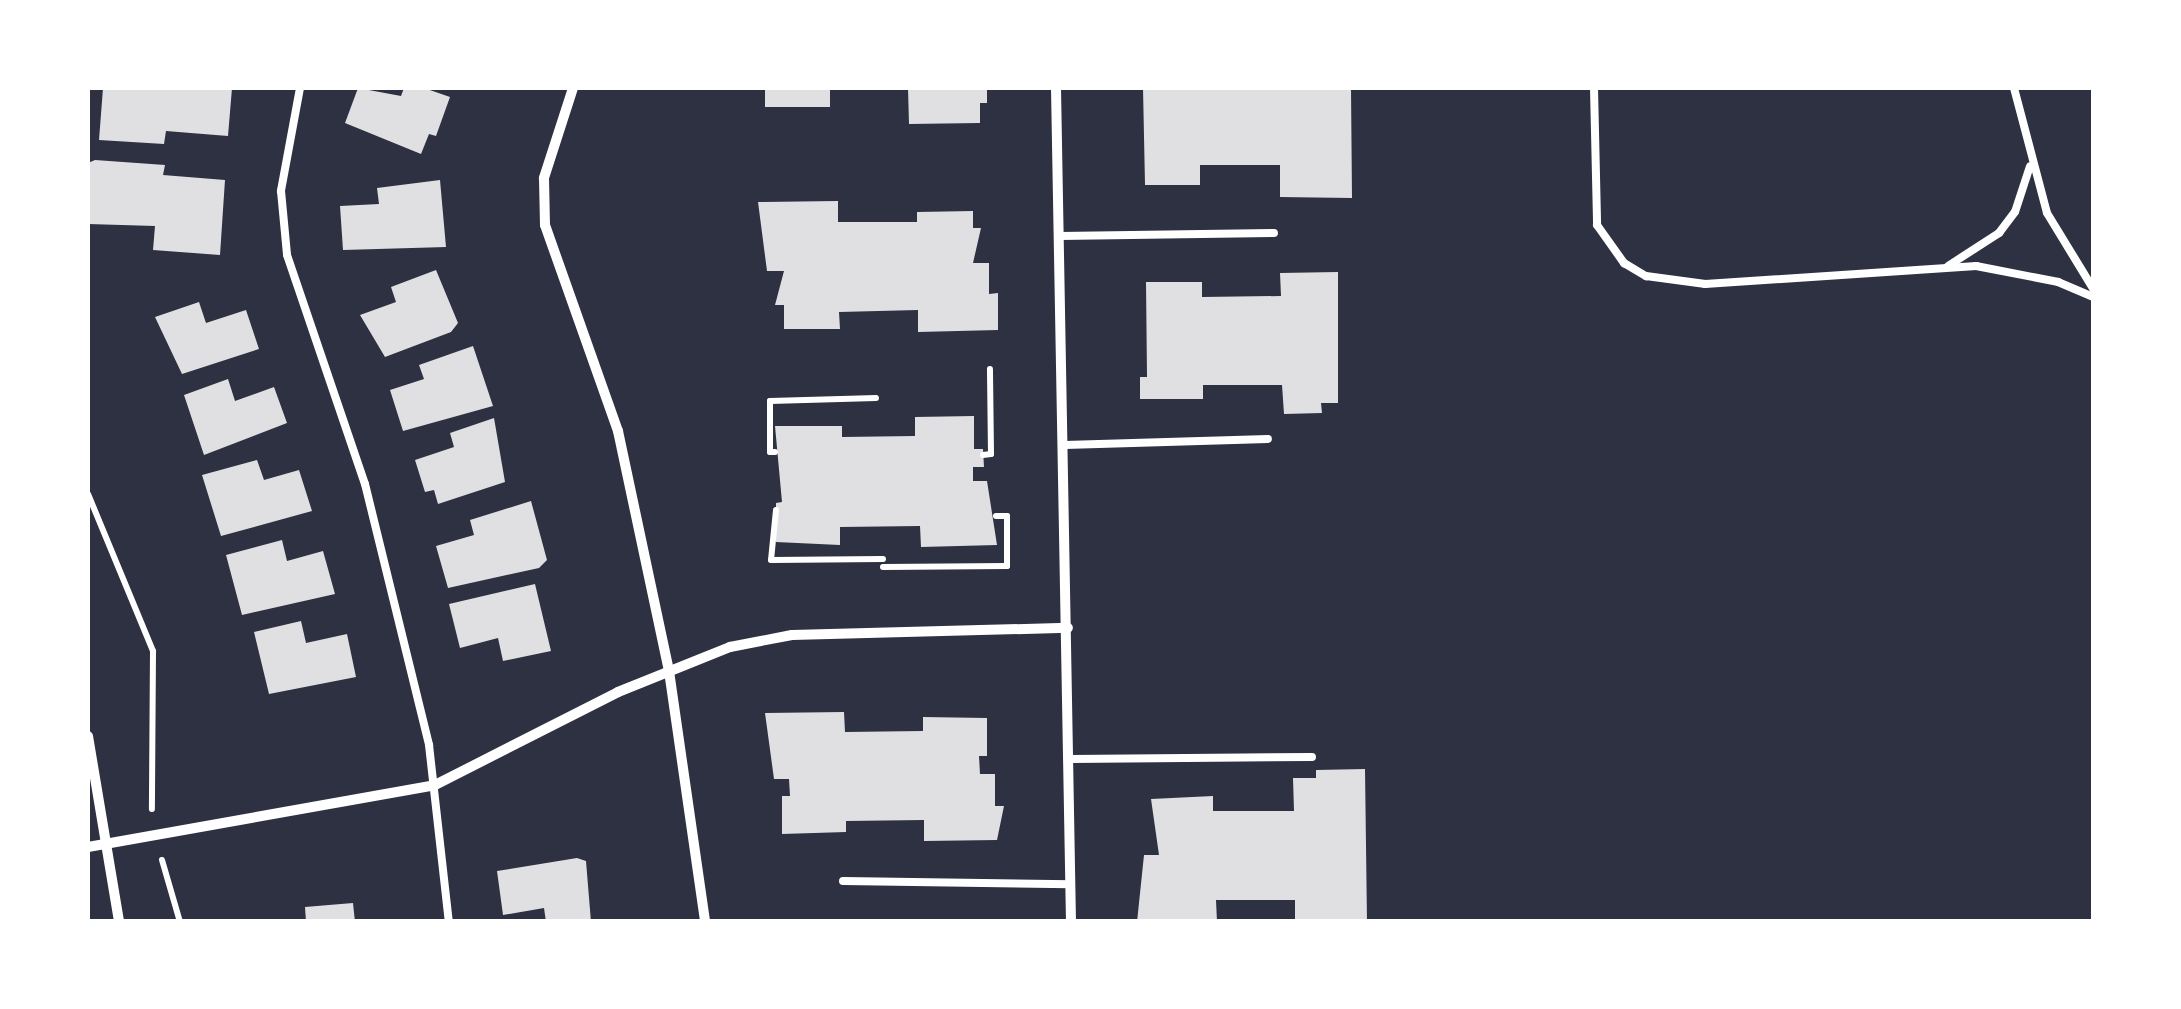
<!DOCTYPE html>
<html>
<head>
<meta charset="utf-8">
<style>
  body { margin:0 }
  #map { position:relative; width:2181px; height:1009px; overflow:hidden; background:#2d3142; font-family:Manrope,sans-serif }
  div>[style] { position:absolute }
  .building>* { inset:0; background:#e0e0e3; transform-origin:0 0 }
  .path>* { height:6px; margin:-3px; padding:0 3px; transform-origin:3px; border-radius:3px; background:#fff }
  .service>* { height:8px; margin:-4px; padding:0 4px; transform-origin:4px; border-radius:4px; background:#fff }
  .minor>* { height:10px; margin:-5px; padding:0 5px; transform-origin:5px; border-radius:5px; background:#fff }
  span { translate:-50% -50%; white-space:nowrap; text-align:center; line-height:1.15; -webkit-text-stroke:8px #fff; paint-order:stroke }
  .frame { position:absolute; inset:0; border:90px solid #fff; pointer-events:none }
</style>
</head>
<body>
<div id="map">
  <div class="building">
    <i style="clip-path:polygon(103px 88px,232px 88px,228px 136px,166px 131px,164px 144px,99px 140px)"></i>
    <i style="clip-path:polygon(358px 88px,401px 96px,404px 88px,424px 88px,450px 97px,436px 136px,429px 134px,421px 154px,345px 123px)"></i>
    <i style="left:765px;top:88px;width:65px;height:19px"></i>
    <i style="clip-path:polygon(908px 88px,987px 88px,987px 103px,980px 103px,980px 123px,909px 124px)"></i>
    <i style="clip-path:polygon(1143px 88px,1351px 88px,1352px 198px,1280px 197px,1280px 165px,1200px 165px,1200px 185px,1145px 185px)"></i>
    <i style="clip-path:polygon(95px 160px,165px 165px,163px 175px,225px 180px,220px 255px,153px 250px,155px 226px,88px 224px,88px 163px)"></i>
    <i style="clip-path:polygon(440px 180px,446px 247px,343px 250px,340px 206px,379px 204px,377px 188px)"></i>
    <i style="clip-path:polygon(838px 201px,838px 222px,917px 222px,917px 212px,973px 211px,973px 228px,981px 228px,973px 263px,989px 263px,989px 294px,998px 293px,998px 330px,918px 332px,918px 310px,839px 312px,840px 329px,784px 329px,784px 305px,775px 305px,784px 271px,767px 271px,758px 202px)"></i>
    <i style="clip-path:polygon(436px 270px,458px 323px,451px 332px,385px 357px,360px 315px,396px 302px,391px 287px)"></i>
    <i style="clip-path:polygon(1338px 272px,1338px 403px,1321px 403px,1322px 413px,1284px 414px,1282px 385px,1203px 385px,1203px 399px,1140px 399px,1140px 377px,1147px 377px,1146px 282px,1202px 282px,1202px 297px,1281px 296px,1280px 273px)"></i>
    <i style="clip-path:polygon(199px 302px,206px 323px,246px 310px,259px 349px,182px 374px,155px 317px)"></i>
    <i style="clip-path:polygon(473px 346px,493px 406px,403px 431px,390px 390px,424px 379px,419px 365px)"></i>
    <i style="clip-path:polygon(228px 379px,235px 401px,274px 387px,287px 423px,204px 455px,184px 395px)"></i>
    <i style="clip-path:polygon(974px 416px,974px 449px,983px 449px,984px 467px,973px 467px,973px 481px,987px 481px,997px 545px,921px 547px,920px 526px,840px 527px,840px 545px,776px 542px,776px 503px,782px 502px,775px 426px,842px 426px,842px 437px,915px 436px,915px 417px)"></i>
    <i style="clip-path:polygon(494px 418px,505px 482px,438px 504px,434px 490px,425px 492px,415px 460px,454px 447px,450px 433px)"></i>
    <i style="clip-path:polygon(257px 460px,264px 480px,299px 470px,312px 511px,221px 536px,202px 475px)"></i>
    <i style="clip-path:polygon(531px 501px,547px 560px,539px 568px,448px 588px,436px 546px,474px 535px,470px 520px)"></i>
    <i style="clip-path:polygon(282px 540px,287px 561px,323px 551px,335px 594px,242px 615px,226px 555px)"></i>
    <i style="clip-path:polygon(535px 584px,551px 651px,503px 661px,498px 638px,460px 648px,449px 604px)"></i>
    <i style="clip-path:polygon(301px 621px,306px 643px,347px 634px,356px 677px,269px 694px,254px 632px)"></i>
    <i style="clip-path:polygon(844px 712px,845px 732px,923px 731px,923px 717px,987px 718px,987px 756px,979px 756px,980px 774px,995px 774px,995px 806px,1004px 806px,997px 840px,924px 841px,924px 820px,846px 821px,846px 832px,782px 834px,782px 796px,790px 796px,789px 779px,774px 779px,765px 713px)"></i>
    <i style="clip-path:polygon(1365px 769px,1367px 922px,1295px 922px,1295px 900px,1216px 900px,1217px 922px,1137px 922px,1144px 855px,1159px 855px,1151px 799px,1213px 796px,1213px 811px,1294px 811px,1293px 778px,1316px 778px,1316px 770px)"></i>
    <i style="clip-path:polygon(577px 858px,586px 861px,591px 922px,546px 922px,544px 908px,503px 915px,497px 871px)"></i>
    <i style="clip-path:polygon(353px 903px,355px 922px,306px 922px,305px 907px)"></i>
  </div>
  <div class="path">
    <i style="left:775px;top:452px;width:5px;rotate:180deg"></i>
    <i style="left:770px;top:452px;width:51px;rotate:-90deg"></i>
    <i style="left:770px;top:401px;width:106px;rotate:-1.6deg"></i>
    <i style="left:983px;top:455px;width:8px;rotate:-7deg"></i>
    <i style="left:991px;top:454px;width:85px;rotate:-90.7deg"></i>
    <i style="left:88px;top:494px;width:170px;rotate:67.5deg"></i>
    <i style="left:153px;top:651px;width:158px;rotate:90.4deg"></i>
    <i style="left:776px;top:510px;width:50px;rotate:95.7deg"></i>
    <i style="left:771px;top:560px;width:112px;rotate:-0.5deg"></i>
    <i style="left:883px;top:567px;width:124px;rotate:-0.5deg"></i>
    <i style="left:1007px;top:566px;width:50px;rotate:-90deg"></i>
    <i style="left:1007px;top:516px;width:11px;rotate:180deg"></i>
    <i style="left:162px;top:860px;width:65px;rotate:73.8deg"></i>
  </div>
  <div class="service">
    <i style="left:300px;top:88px;width:105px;rotate:100.5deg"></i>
    <i style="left:281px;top:191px;width:64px;rotate:84.6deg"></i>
    <i style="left:287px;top:255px;width:242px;rotate:71.2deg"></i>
    <i style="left:365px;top:484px;width:269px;rotate:76.2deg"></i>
    <i style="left:429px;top:745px;width:178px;rotate:83.6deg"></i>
    <i style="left:1594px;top:88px;width:137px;rotate:88.7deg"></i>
    <i style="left:1597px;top:225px;width:47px;rotate:54.6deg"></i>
    <i style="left:1624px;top:263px;width:26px;rotate:31deg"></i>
    <i style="left:1646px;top:276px;width:60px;rotate:7.7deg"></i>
    <i style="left:1705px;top:284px;width:272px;rotate:-3.8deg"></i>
    <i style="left:1976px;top:266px;width:84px;rotate:11deg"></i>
    <i style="left:2058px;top:282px;width:39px;rotate:23deg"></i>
    <i style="left:2014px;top:88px;width:129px;rotate:75.2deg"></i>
    <i style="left:2047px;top:213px;width:90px;rotate:58.6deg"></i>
    <i style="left:1060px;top:236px;width:214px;rotate:-0.8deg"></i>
    <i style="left:1948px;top:266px;width:61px;rotate:-32.9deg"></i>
    <i style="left:1999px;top:233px;width:26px;rotate:-53deg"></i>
    <i style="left:2015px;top:212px;width:48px;rotate:-71.9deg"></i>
    <i style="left:1065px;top:445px;width:203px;rotate:-1.7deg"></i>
    <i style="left:1070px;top:759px;width:242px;rotate:-0.5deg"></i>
    <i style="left:843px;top:881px;width:228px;rotate:0.8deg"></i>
  </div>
  <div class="minor">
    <i style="left:573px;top:88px;width:95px;rotate:107.9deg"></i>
    <i style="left:544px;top:178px;width:47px;rotate:88.8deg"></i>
    <i style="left:545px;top:225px;width:219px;rotate:70.5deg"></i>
    <i style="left:618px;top:431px;width:245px;rotate:78deg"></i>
    <i style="left:669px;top:671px;width:254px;rotate:81.8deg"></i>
    <i style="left:1056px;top:88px;width:834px;rotate:88.97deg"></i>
    <i style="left:88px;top:736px;width:189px;rotate:80.5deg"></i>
    <i style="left:88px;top:847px;width:352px;rotate:-10.1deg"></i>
    <i style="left:435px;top:785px;width:205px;rotate:-26.9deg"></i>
    <i style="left:618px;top:692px;width:121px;rotate:-21.9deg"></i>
    <i style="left:730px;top:647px;width:63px;rotate:-11deg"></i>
    <i style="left:792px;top:635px;width:276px;rotate:-1.5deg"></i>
  </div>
  <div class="frame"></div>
</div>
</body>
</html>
